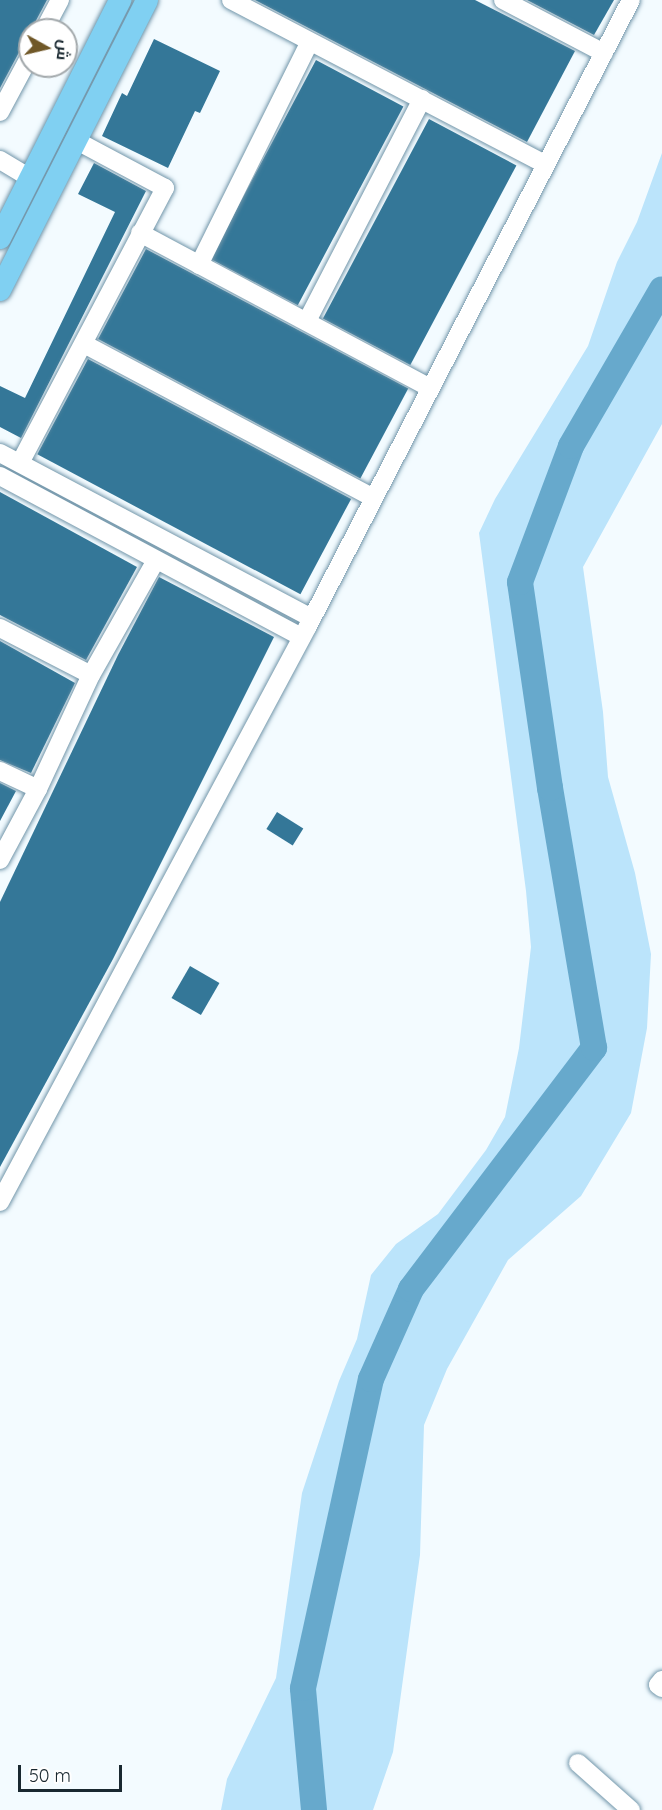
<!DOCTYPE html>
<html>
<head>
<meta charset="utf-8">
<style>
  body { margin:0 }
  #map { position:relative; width:662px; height:1810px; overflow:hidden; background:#f3fbff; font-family:Quicksand,Cairo,sans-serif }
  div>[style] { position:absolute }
  .green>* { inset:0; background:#bbe4fb }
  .river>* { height:26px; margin:-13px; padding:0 13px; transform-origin:13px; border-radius:13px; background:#67a9cc }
  .building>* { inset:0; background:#347798; transform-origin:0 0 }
  .roads { filter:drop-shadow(0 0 2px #7296aa) drop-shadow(0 0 2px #7296aa) }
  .minor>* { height:18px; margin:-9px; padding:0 9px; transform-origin:9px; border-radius:9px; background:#fff }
  .major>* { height:22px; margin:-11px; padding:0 11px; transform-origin:11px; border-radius:11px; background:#80d0f2 }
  span { translate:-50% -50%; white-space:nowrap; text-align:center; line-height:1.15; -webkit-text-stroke:6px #fff; paint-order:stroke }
  .north { position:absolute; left:18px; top:18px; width:60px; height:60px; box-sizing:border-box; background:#fff; border:2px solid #a3a9ac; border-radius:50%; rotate:98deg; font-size:16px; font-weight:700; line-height:24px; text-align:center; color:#192830 }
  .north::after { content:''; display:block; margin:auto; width:21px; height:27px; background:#705828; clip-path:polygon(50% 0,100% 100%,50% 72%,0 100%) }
  .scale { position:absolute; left:18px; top:1765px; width:104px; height:27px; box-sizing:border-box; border:3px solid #192830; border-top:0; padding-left:8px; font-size:18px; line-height:21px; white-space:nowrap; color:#192830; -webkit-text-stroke:4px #fff; paint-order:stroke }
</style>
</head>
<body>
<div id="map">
  <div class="green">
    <i style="clip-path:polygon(662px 153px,662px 424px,583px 567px,603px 712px,608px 777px,635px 873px,651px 954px,647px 1028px,631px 1113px,581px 1196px,508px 1260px,447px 1369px,424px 1425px,420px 1555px,393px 1752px,373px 1810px,221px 1810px,227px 1779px,276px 1678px,302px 1493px,339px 1381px,357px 1339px,371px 1275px,396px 1244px,438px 1214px,486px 1150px,505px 1117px,519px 1048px,531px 947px,526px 891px,479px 533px,495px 499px,588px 346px,617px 262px,637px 222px)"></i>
  </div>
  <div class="river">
    <i style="left:314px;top:1810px;width:122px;rotate:-95.2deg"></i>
    <i style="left:303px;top:1688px;width:316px;rotate:-77.6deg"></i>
    <i style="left:371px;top:1379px;width:98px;rotate:-66deg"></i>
    <i style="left:411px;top:1289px;width:303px;rotate:-52.8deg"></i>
    <i style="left:594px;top:1048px;width:264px;rotate:-99.6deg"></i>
    <i style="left:550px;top:788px;width:208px;rotate:-98.3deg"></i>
    <i style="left:520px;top:582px;width:145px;rotate:-69.4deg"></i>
    <i style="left:571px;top:446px;width:181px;rotate:-59.9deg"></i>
  </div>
  <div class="building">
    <i style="clip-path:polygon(0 0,47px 0,0 88px)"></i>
    <i style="clip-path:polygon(255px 0,475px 0,575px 51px,527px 142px)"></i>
    <i style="clip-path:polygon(527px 0,614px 0,594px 35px)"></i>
    <i style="clip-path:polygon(154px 39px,220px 71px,200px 113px,195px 111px,168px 168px,102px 136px,122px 93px,127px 96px)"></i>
    <i style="left:316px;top:60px;width:99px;height:225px;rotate:28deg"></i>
    <i style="left:429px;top:119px;width:99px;height:226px;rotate:28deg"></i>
    <i style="clip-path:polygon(94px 163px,146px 191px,21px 438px,0 427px,0 386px,25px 398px,115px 212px,78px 194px)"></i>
    <i style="left:146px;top:249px;width:297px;height:102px;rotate:28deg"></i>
    <i style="left:88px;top:359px;width:298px;height:108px;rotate:28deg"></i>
    <i style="clip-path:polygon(0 492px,137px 567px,86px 660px,0 615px)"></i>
    <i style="clip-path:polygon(159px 577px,274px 637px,113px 959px,0 1167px,0 902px,118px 655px)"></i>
    <i style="clip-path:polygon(0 641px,75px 683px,31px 773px,0 760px)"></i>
    <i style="clip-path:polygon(0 783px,16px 791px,0 821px)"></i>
    <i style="left:277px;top:812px;width:31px;height:20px;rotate:32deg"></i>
    <i style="left:190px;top:966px;width:34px;height:37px;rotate:30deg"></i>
  </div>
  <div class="roads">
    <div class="minor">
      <i style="left:231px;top:0;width:354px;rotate:27.6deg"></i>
      <i style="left:503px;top:0;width:114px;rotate:27.7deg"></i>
      <i style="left:44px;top:30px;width:34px;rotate:-62deg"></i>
      <i style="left:0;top:112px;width:64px;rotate:-61.8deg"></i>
      <i style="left:0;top:160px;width:35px;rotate:31deg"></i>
      <i style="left:140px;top:233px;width:329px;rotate:28.1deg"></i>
      <i style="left:199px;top:265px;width:248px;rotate:-63.6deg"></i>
      <i style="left:307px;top:321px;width:250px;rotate:-62.6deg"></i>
      <i style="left:84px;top:344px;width:328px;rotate:28deg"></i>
      <i style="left:0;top:453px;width:353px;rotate:27.9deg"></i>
      <i style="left:20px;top:463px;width:311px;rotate:-62.2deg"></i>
      <i style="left:165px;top:188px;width:100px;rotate:-151.9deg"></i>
      <i style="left:0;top:476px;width:342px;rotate:28.1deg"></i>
      <i style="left:0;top:628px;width:102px;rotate:27.3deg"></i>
      <i style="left:0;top:771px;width:42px;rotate:25.3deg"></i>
      <i style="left:0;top:860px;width:81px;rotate:-61.8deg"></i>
      <i style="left:38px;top:789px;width:126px;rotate:-65.1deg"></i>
      <i style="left:91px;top:675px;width:132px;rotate:-60.5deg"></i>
      <i style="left:0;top:1202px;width:653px;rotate:-61.87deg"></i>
      <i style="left:308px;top:626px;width:704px;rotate:-62.71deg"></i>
      <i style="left:662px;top:1680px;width:6px;rotate:129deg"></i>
      <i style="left:658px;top:1685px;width:5px;rotate:37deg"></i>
      <i style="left:578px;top:1763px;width:71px;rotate:41.6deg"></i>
    </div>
    <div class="major">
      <i style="left:0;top:238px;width:267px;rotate:-63.2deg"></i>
      <i style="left:0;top:290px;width:325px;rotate:-63.1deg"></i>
    </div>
  </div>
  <div class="north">ش</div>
  <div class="scale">50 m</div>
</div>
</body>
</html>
